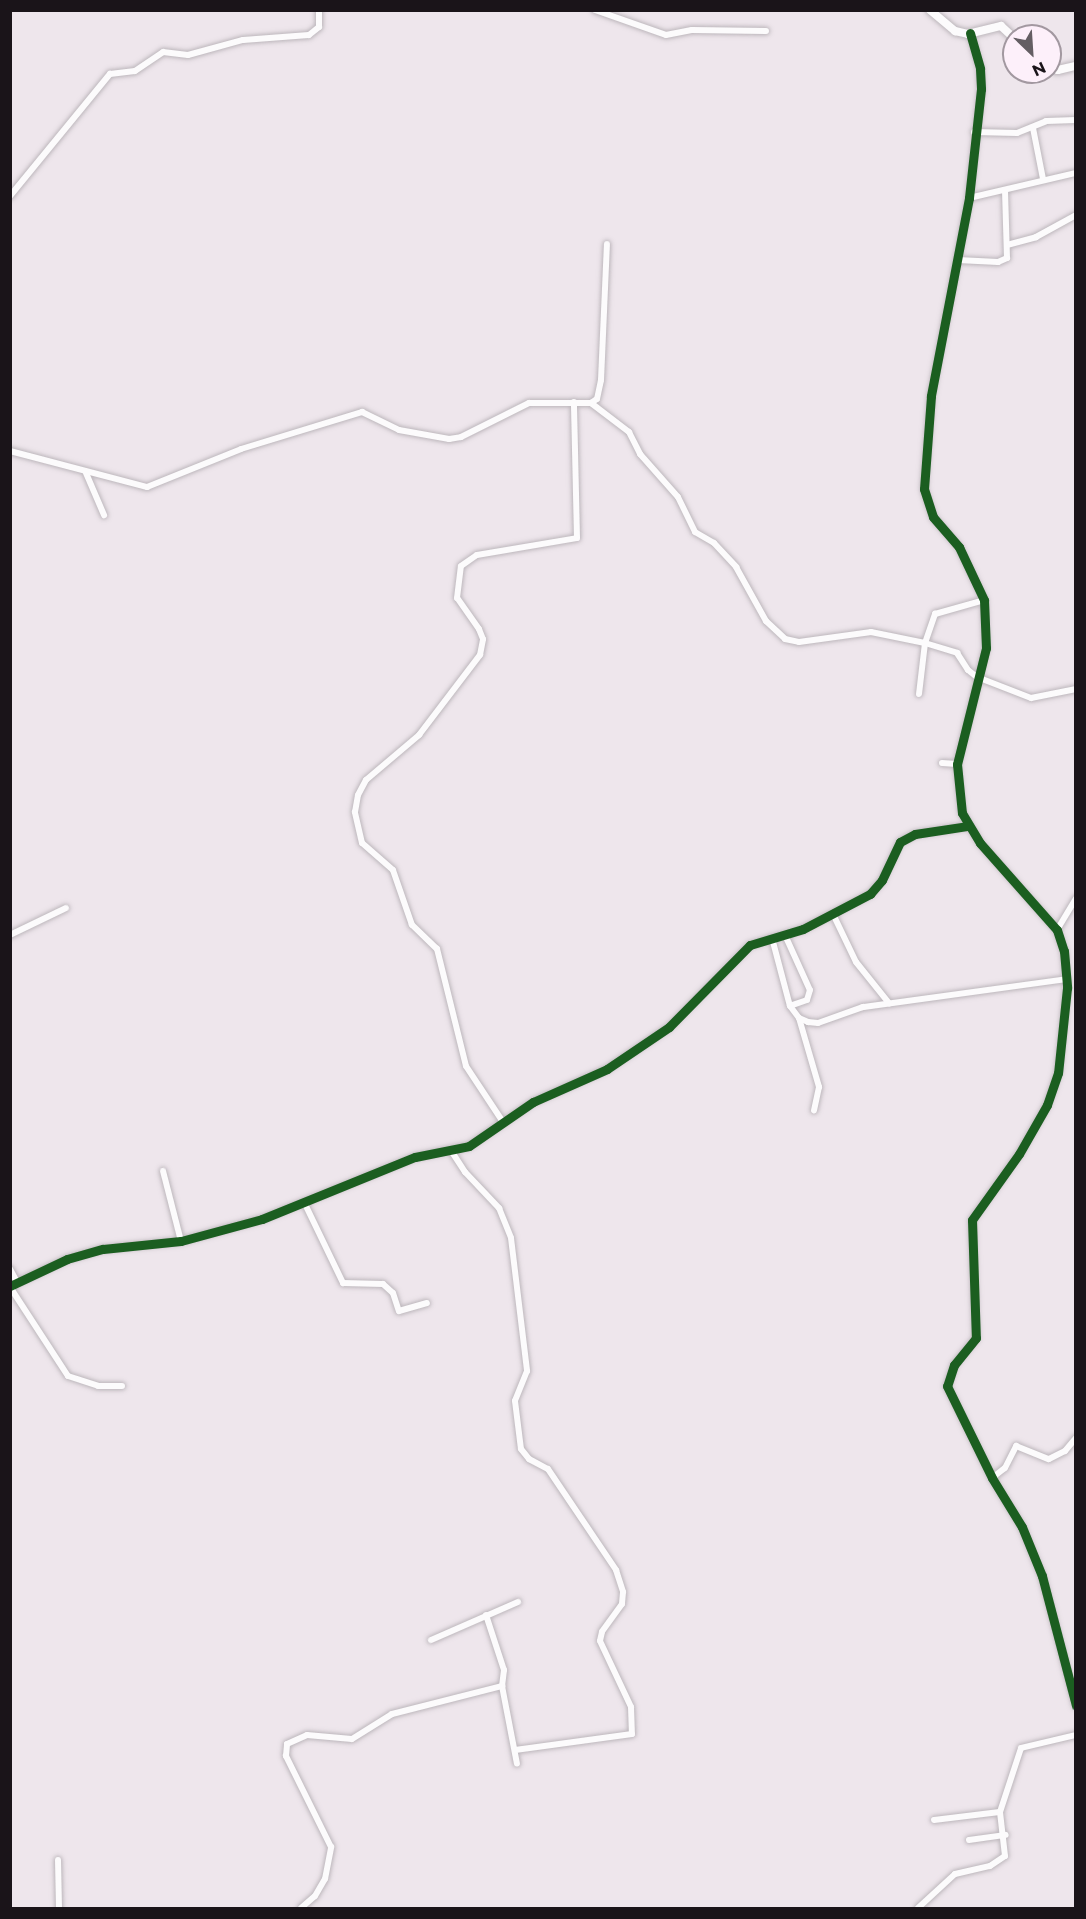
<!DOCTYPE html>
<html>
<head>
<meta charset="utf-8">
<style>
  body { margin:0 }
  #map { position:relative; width:1086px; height:1919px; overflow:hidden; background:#eee6ec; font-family:Montserrat,sans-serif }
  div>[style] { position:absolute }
  .roads { filter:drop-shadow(0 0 2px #bdb7bc) drop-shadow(0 0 2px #bdb7bc) }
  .minor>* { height:6px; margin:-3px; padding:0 3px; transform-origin:3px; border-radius:3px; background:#fcfbfc }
  .tertiary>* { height:8px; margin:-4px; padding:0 4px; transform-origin:4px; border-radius:4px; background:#fcfbfc }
  .cycleway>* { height:9px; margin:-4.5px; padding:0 4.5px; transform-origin:4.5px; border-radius:4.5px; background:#1b5e20 }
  span { translate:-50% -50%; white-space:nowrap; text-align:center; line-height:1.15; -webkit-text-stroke:6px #fdf0fa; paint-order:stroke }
  .frame { position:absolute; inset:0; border:12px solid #1a1419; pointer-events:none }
  .north { position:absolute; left:1002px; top:24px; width:60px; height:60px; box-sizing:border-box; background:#fdf0fa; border:2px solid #a298a0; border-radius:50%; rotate:155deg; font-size:16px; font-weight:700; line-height:24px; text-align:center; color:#1a1419 }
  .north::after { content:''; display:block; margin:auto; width:21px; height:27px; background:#645e63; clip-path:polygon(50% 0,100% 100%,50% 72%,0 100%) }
</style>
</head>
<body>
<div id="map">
  <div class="roads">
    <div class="minor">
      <i style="left:595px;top:10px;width:75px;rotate:19.4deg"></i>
      <i style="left:666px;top:35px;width:26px;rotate:-11deg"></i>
      <i style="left:692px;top:30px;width:74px;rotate:0.8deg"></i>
      <i style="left:970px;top:33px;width:37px;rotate:74deg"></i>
      <i style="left:980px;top:69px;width:20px;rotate:87deg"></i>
      <i style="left:981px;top:89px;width:110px;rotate:96.3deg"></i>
      <i style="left:969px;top:198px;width:202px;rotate:100.9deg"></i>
      <i style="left:931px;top:396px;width:93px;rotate:94.3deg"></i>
      <i style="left:924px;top:489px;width:29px;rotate:72deg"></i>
      <i style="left:933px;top:517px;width:40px;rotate:49deg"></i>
      <i style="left:959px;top:547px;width:59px;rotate:64.7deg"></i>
      <i style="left:984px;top:600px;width:48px;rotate:87.6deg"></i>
      <i style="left:986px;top:648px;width:120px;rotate:104deg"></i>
      <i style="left:957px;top:764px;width:49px;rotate:84.2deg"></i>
      <i style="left:962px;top:813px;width:35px;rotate:59deg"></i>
      <i style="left:980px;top:843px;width:116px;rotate:48.5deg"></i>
      <i style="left:1057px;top:930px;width:22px;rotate:72deg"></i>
      <i style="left:1064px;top:951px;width:37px;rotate:85deg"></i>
      <i style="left:1067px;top:988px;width:85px;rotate:96deg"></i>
      <i style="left:1058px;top:1073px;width:34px;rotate:109deg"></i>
      <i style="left:1047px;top:1105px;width:56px;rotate:119.7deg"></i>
      <i style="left:1019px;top:1154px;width:81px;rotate:125.5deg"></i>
      <i style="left:972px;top:1220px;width:118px;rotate:88.1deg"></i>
      <i style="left:976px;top:1338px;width:35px;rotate:129deg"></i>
      <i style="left:954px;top:1365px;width:22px;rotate:108deg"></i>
      <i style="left:947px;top:1386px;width:102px;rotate:63.9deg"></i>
      <i style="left:992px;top:1478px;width:57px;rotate:58.5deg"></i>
      <i style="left:1022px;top:1527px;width:53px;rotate:67.8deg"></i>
      <i style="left:1042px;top:1576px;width:134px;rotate:75.3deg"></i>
      <i style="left:1033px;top:128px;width:52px;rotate:78.9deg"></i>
      <i style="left:974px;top:132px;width:43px;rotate:1.3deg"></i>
      <i style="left:1017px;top:133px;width:31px;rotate:-22deg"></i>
      <i style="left:1046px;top:121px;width:30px;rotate:-2deg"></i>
      <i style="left:10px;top:196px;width:158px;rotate:-50.7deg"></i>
      <i style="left:110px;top:74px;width:25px;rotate:-7deg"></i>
      <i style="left:135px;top:71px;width:34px;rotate:-34deg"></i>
      <i style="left:163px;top:52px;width:25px;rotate:7deg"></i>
      <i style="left:188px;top:55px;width:57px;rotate:-15.3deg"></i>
      <i style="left:243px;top:40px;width:66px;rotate:-4.3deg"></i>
      <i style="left:309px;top:35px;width:13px;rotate:-39deg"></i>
      <i style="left:319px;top:27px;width:17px;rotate:-90deg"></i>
      <i style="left:969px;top:198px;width:110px;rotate:-13.2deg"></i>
      <i style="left:1007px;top:245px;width:30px;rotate:-15deg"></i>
      <i style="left:1036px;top:237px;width:46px;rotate:-28.8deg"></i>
      <i style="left:958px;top:260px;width:40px;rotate:2.9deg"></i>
      <i style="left:998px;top:262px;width:10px;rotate:-24deg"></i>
      <i style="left:1007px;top:258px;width:68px;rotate:-91.7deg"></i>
      <i style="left:591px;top:403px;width:48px;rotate:37.3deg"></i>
      <i style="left:629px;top:432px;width:25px;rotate:63deg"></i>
      <i style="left:640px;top:454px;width:57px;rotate:48.5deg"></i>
      <i style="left:678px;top:497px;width:39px;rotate:64deg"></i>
      <i style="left:695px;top:532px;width:22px;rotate:30deg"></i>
      <i style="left:714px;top:543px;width:33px;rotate:47deg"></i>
      <i style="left:736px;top:567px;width:62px;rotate:60.9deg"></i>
      <i style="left:766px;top:621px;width:26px;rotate:43deg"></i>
      <i style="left:785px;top:639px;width:14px;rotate:12deg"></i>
      <i style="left:799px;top:642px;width:73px;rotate:-7.9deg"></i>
      <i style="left:871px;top:632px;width:55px;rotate:11.5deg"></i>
      <i style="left:925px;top:643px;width:31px;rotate:-71deg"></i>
      <i style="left:935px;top:614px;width:51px;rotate:-15.9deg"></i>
      <i style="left:10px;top:451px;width:142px;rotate:14.7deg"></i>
      <i style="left:147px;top:487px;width:101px;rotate:-22deg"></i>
      <i style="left:241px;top:449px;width:127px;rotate:-17deg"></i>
      <i style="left:362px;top:412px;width:41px;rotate:25.9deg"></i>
      <i style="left:399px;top:430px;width:51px;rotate:10.2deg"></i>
      <i style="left:449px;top:439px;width:12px;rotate:-9deg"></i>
      <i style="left:461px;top:437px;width:76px;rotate:-26.6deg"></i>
      <i style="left:529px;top:403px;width:62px"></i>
      <i style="left:591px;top:403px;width:7px;rotate:-34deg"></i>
      <i style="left:597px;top:399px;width:19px;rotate:-78deg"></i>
      <i style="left:601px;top:380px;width:136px;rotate:-87.5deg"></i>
      <i style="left:86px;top:473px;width:46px;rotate:66.8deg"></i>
      <i style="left:919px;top:694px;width:51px;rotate:-83.3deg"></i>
      <i style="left:925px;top:643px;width:34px;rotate:17deg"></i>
      <i style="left:957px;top:653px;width:20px;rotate:57deg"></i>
      <i style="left:968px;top:670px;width:11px;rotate:38deg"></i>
      <i style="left:977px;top:677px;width:58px;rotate:21.3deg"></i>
      <i style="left:1031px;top:698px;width:46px;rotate:-11.3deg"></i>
      <i style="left:942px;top:763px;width:15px;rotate:4deg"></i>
      <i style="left:833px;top:914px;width:53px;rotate:64.4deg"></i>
      <i style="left:856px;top:962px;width:53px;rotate:51.2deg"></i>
      <i style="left:1057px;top:930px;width:37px;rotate:-59deg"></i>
      <i style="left:10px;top:935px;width:62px;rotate:-25.7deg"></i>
      <i style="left:785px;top:935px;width:60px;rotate:65.6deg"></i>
      <i style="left:810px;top:990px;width:10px;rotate:107deg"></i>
      <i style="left:807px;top:1000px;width:18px;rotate:161deg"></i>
      <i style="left:772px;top:938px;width:70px;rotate:75.2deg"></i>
      <i style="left:790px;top:1006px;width:15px;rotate:53deg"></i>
      <i style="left:799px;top:1018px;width:10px;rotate:24deg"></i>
      <i style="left:808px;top:1022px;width:10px;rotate:6deg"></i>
      <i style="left:818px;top:1023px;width:48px;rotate:-19.6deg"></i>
      <i style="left:863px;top:1007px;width:206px;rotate:-7.8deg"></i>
      <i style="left:799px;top:1018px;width:72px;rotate:73.8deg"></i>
      <i style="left:819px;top:1087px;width:24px;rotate:102deg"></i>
      <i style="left:503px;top:1122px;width:67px;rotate:-123.5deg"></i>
      <i style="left:466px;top:1066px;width:121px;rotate:-103.9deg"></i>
      <i style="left:437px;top:949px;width:35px;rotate:-136deg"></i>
      <i style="left:412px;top:925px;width:58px;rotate:-109.1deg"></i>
      <i style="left:393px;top:870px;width:41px;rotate:-138.9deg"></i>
      <i style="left:362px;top:843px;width:32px;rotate:-103deg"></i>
      <i style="left:355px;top:812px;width:17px;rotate:-80deg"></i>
      <i style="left:358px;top:795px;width:17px;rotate:-62deg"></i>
      <i style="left:366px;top:780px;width:70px;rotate:-40.3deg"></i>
      <i style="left:419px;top:735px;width:101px;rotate:-52.7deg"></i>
      <i style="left:480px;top:655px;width:16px;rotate:-79deg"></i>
      <i style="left:483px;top:639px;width:11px;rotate:-112deg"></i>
      <i style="left:479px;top:629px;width:38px;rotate:-125deg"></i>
      <i style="left:457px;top:598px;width:32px;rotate:-83deg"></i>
      <i style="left:461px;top:566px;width:19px;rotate:-35deg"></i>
      <i style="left:477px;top:555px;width:101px;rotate:-9.6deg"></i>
      <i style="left:577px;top:538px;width:136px;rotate:-91.3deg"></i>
      <i style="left:452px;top:1152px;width:24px;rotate:57deg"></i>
      <i style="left:465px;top:1172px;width:50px;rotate:46.6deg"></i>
      <i style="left:499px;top:1208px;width:32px;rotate:68deg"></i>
      <i style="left:511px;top:1238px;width:134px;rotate:83.1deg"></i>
      <i style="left:527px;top:1371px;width:32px;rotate:112deg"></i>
      <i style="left:515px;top:1401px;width:48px;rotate:82.9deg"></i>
      <i style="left:521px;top:1449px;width:13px;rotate:51deg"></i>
      <i style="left:529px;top:1459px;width:21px;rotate:28deg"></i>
      <i style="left:548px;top:1469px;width:122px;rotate:56deg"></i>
      <i style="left:616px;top:1570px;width:23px;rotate:72deg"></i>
      <i style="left:623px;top:1592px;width:12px;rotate:95deg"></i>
      <i style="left:622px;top:1604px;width:34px;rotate:126deg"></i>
      <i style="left:602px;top:1632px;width:9px;rotate:103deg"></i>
      <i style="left:600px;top:1641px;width:73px;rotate:64.8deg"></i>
      <i style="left:631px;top:1707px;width:27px;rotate:88deg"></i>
      <i style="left:632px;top:1734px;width:118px;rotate:172.2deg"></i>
      <i style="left:163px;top:1171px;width:72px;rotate:75.6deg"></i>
      <i style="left:305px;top:1204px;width:88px;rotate:64.3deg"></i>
      <i style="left:343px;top:1283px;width:40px;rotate:1.4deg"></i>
      <i style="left:383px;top:1284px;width:13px;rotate:42deg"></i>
      <i style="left:393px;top:1293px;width:19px;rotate:72deg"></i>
      <i style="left:399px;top:1311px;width:29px;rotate:-16deg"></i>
      <i style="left:10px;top:1269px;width:15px;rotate:62deg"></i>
      <i style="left:10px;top:1286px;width:63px;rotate:-25.3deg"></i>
      <i style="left:67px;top:1259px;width:37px;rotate:-16deg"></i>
      <i style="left:103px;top:1249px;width:78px;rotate:-5.9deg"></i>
      <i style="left:181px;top:1241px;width:84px;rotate:-15.2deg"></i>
      <i style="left:262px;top:1219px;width:165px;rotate:-22.1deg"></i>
      <i style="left:415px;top:1157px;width:55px;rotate:-11.5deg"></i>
      <i style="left:469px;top:1146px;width:78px;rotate:-34.5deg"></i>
      <i style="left:533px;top:1102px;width:81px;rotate:-24deg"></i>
      <i style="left:607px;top:1069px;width:75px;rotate:-34.1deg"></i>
      <i style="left:669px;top:1027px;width:115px;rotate:-45.4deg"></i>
      <i style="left:750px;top:945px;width:55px;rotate:-16.8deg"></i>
      <i style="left:803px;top:929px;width:76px;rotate:-27.6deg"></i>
      <i style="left:870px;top:894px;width:18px;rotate:-49deg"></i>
      <i style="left:882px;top:880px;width:42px;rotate:-64.7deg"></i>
      <i style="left:900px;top:842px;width:17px;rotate:-28deg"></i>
      <i style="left:915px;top:834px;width:54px;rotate:-8.6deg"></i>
      <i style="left:10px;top:1287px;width:106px;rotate:56.9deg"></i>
      <i style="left:68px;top:1376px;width:32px;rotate:18deg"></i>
      <i style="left:98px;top:1386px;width:24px"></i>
      <i style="left:992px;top:1478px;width:16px;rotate:-38deg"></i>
      <i style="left:1005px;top:1468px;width:25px;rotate:-63deg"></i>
      <i style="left:1016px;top:1446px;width:35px;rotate:22deg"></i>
      <i style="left:1049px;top:1459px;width:18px;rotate:-27deg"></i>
      <i style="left:1065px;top:1451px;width:17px;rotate:-50deg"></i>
      <i style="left:486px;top:1615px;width:58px;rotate:71.9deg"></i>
      <i style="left:504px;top:1670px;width:16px;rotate:97deg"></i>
      <i style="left:502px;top:1686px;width:79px;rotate:79.1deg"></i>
      <i style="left:431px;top:1640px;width:95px;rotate:-23.6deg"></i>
      <i style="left:934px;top:1820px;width:66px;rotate:-6.9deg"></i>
      <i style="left:969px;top:1840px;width:37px;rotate:-8deg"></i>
      <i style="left:58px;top:1860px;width:48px;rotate:88.8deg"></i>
      <i style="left:301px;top:1908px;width:18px;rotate:-41deg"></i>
      <i style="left:315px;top:1896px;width:20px;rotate:-60deg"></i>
      <i style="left:325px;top:1879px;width:33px;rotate:-79deg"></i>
      <i style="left:331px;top:1847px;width:102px;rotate:-116.3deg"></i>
      <i style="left:286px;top:1756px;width:12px;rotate:-85deg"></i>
      <i style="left:287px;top:1744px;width:22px;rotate:-24deg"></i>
      <i style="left:307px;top:1735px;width:45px;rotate:5.1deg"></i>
      <i style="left:352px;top:1739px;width:47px;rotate:-32deg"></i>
      <i style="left:392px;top:1714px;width:114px;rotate:-14.3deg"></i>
      <i style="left:918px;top:1908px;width:50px;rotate:-42.6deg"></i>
      <i style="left:955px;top:1874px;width:36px;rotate:-13deg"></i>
      <i style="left:990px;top:1866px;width:18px;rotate:-34deg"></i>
      <i style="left:1005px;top:1856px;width:44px;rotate:-96.5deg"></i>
      <i style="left:1000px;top:1812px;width:67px;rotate:-71.8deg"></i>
      <i style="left:1021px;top:1748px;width:57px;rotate:-13.3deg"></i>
    </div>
    <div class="tertiary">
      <i style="left:930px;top:10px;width:33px;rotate:40deg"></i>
      <i style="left:955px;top:31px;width:13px;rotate:13deg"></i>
      <i style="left:968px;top:34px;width:34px;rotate:-14deg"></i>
      <i style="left:1001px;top:26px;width:18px;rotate:43deg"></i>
      <i style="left:1050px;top:68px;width:8px;rotate:14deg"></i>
      <i style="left:1058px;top:70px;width:18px;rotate:-13deg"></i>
    </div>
  </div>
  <div class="cycleway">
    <i style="left:970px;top:33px;width:37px;rotate:74deg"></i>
    <i style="left:980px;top:69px;width:20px;rotate:87deg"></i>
    <i style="left:981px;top:89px;width:110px;rotate:96.3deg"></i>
    <i style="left:969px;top:198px;width:202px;rotate:100.9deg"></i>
    <i style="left:931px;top:396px;width:93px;rotate:94.3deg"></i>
    <i style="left:924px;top:489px;width:29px;rotate:72deg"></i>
    <i style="left:933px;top:517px;width:40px;rotate:49deg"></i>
    <i style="left:959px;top:547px;width:59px;rotate:64.7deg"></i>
    <i style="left:984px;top:600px;width:48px;rotate:87.6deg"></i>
    <i style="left:986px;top:648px;width:120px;rotate:104deg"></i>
    <i style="left:957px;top:764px;width:49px;rotate:84.2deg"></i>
    <i style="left:962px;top:813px;width:35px;rotate:59deg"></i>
    <i style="left:980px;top:843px;width:116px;rotate:48.5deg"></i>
    <i style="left:1057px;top:930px;width:22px;rotate:72deg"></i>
    <i style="left:1064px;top:951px;width:37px;rotate:85deg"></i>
    <i style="left:1067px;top:988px;width:85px;rotate:96deg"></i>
    <i style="left:1058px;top:1073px;width:34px;rotate:109deg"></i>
    <i style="left:1047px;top:1105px;width:56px;rotate:119.7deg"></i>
    <i style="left:1019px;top:1154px;width:81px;rotate:125.5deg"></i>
    <i style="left:972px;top:1220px;width:118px;rotate:88.1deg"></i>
    <i style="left:976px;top:1338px;width:35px;rotate:129deg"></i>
    <i style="left:954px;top:1365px;width:22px;rotate:108deg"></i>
    <i style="left:947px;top:1386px;width:102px;rotate:63.9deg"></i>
    <i style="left:992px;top:1478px;width:57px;rotate:58.5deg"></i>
    <i style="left:1022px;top:1527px;width:53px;rotate:67.8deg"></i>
    <i style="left:1042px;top:1576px;width:134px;rotate:75.3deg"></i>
    <i style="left:10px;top:1286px;width:63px;rotate:-25.3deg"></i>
    <i style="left:67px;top:1259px;width:37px;rotate:-16deg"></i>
    <i style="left:103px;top:1249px;width:78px;rotate:-5.9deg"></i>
    <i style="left:181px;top:1241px;width:84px;rotate:-15.2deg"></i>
    <i style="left:262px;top:1219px;width:165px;rotate:-22.1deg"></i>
    <i style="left:415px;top:1157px;width:55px;rotate:-11.5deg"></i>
    <i style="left:469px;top:1146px;width:78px;rotate:-34.5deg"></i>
    <i style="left:533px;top:1102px;width:81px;rotate:-24deg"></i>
    <i style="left:607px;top:1069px;width:75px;rotate:-34.1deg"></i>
    <i style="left:669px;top:1027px;width:115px;rotate:-45.4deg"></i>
    <i style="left:750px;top:945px;width:55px;rotate:-16.8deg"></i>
    <i style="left:803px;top:929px;width:76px;rotate:-27.6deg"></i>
    <i style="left:870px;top:894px;width:18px;rotate:-49deg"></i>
    <i style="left:882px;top:880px;width:42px;rotate:-64.7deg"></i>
    <i style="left:900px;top:842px;width:17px;rotate:-28deg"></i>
    <i style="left:915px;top:834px;width:54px;rotate:-8.6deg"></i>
  </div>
  <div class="frame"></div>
  <div class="north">N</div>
</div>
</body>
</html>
